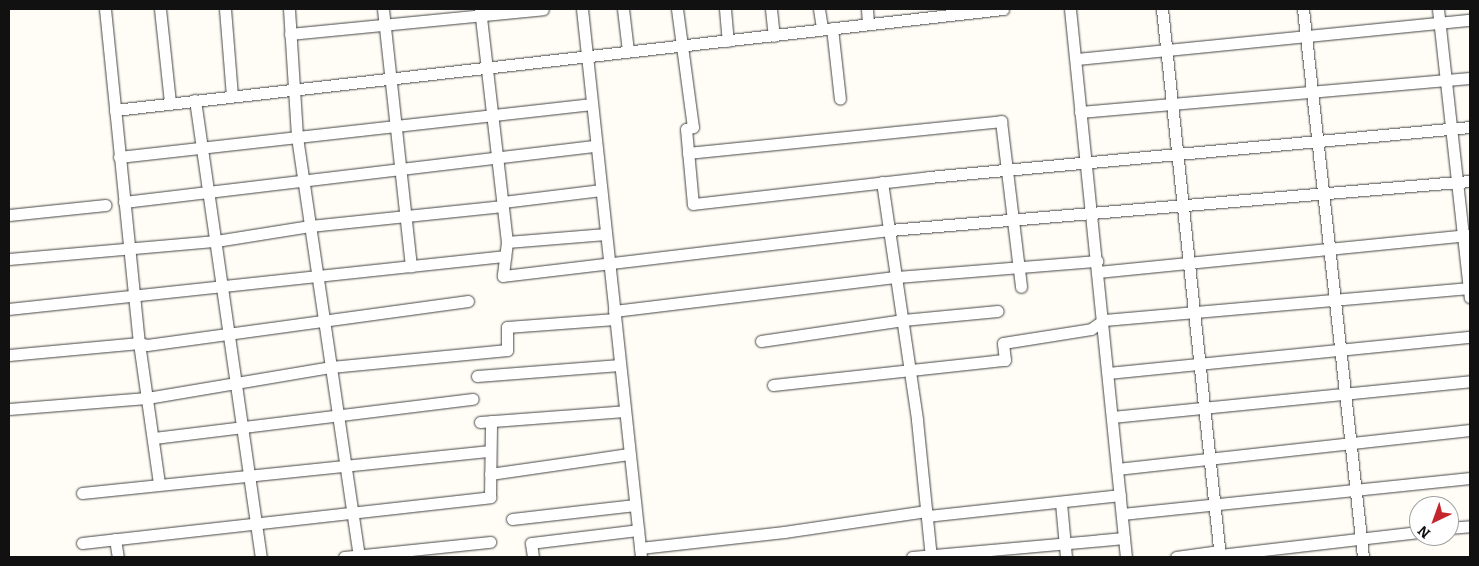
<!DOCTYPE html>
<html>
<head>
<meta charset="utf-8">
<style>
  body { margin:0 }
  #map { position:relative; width:1479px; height:566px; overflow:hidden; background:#fffdf5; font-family:Bitter,serif }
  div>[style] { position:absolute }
  .roads { filter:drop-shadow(0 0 1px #444) drop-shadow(0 0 1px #444) }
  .minor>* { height:11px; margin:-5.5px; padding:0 5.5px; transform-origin:5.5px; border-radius:5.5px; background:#fff }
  span { translate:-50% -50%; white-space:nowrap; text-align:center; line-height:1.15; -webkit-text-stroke:5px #fff; paint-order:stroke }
  .frame { position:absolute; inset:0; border:10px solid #111; pointer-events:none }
  .north { position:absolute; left:1409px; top:496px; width:50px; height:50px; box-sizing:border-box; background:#fff; border:1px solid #a0a0a0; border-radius:50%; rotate:222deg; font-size:14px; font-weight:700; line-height:20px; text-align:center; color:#111 }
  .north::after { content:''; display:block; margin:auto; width:18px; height:22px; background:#c4262e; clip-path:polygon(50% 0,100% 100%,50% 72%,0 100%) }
</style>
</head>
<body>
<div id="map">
  <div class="roads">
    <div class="minor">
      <i style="left:105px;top:9px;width:336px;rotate:84.2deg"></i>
      <i style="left:139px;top:343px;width:141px;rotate:81.9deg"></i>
      <i style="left:160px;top:9px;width:95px;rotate:83.9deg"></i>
      <i style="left:225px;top:9px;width:87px;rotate:85.4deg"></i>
      <i style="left:289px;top:9px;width:128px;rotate:86.4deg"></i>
      <i style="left:297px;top:137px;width:423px;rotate:81.6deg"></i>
      <i style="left:383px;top:9px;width:259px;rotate:83.8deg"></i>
      <i style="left:480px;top:9px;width:235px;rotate:83.4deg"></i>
      <i style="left:507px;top:242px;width:34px;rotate:97deg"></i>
      <i style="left:503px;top:276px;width:390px;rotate:-6.8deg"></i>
      <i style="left:890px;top:230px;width:582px;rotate:-4.83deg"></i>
      <i style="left:582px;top:9px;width:551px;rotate:83.85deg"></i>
      <i style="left:623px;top:9px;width:42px;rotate:83.2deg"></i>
      <i style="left:677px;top:9px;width:119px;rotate:82.3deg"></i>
      <i style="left:693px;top:127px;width:7px;rotate:164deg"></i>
      <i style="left:686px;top:129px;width:75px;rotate:84.7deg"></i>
      <i style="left:693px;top:204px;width:238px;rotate:-6.5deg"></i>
      <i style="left:929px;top:177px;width:543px;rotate:-5.28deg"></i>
      <i style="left:725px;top:9px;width:32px;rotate:85deg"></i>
      <i style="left:771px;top:9px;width:27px;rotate:84deg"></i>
      <i style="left:819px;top:9px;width:20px;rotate:81deg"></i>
      <i style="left:867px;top:9px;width:14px;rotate:86deg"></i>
      <i style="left:1070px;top:9px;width:551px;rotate:84.17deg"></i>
      <i style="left:1162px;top:9px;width:551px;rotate:83.96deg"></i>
      <i style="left:1303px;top:9px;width:551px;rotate:83.75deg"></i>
      <i style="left:1438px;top:9px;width:290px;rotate:83.7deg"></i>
      <i style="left:832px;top:28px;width:71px;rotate:83.6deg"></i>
      <i style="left:290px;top:34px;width:254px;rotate:-5.6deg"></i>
      <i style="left:1077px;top:59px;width:395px;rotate:-5.7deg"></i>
      <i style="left:195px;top:100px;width:462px;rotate:81.8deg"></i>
      <i style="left:115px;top:110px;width:894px;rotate:-6.49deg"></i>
      <i style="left:1080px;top:112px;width:391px;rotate:-5deg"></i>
      <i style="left:688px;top:153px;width:315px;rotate:-5.8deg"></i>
      <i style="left:1001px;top:121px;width:167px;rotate:83.1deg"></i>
      <i style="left:119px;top:157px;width:476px;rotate:-6.4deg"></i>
      <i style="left:882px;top:182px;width:241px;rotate:81.6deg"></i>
      <i style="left:917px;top:420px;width:138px;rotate:84.2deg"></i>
      <i style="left:124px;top:202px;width:475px;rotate:-6.8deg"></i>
      <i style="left:503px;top:202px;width:99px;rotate:-7deg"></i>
      <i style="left:9px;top:215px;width:97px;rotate:-5.9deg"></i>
      <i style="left:507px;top:242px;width:99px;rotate:-4.6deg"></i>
      <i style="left:9px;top:259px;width:208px;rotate:-5deg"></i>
      <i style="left:216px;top:241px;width:95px;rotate:-9.1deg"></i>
      <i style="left:310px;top:226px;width:194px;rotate:-5.9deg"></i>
      <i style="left:1098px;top:272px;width:374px;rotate:-5.7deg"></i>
      <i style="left:9px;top:309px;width:499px;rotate:-6.1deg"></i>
      <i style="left:614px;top:311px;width:285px;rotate:-6.9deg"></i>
      <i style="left:897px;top:277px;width:201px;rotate:-4.6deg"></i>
      <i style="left:761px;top:341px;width:144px;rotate:-8.4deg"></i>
      <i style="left:903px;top:320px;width:95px;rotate:-5.4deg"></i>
      <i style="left:9px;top:355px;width:131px;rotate:-5.3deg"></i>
      <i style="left:139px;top:343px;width:8px;rotate:14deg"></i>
      <i style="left:147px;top:345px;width:324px;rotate:-7.8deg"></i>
      <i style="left:1108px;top:373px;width:364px;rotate:-5.7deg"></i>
      <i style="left:477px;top:376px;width:143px;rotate:-4.4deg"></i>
      <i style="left:773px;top:385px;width:233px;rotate:-6.2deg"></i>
      <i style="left:1005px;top:360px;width:17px;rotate:-97deg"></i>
      <i style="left:1003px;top:343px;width:89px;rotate:-9deg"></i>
      <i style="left:1091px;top:329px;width:16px;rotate:-35deg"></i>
      <i style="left:1104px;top:320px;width:367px;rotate:-5deg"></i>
      <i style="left:9px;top:409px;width:138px;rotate:-4.6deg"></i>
      <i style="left:147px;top:398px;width:187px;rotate:-9.6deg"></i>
      <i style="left:331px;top:367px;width:177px;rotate:-5.5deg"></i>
      <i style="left:507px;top:350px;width:23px;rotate:-90deg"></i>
      <i style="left:507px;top:327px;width:108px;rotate:-4.2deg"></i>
      <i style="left:1112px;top:417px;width:360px;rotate:-5.7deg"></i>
      <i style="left:480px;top:422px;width:145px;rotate:-4.3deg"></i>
      <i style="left:154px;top:438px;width:321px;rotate:-7deg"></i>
      <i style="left:1117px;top:469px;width:355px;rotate:-6.3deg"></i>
      <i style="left:490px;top:474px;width:140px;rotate:-8.2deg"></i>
      <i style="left:82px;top:493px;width:410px;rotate:-5.9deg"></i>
      <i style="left:1061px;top:503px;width:54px;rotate:84.7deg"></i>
      <i style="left:1122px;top:514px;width:350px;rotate:-5.9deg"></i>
      <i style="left:927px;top:516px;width:194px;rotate:-6.2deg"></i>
      <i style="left:512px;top:519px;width:124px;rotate:-6.5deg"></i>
      <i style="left:1449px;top:528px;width:21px;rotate:-5deg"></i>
      <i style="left:115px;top:539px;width:18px;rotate:81deg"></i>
      <i style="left:82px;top:543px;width:411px;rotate:-6.4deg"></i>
      <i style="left:490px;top:497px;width:76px;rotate:-89.2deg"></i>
      <i style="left:640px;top:548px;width:145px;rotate:-6.3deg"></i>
      <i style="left:784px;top:532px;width:144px;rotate:-8.4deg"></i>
      <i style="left:1220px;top:555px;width:200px;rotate:-6.6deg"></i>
      <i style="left:344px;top:557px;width:147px;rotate:-5.9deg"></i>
      <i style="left:533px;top:557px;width:14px;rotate:-98deg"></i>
      <i style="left:531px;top:543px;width:108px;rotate:-6.9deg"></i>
      <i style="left:912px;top:557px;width:213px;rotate:-5.1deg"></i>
      <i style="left:1176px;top:557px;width:44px;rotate:-7.8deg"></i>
    </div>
  </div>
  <div class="frame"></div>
  <div class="north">N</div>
</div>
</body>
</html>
